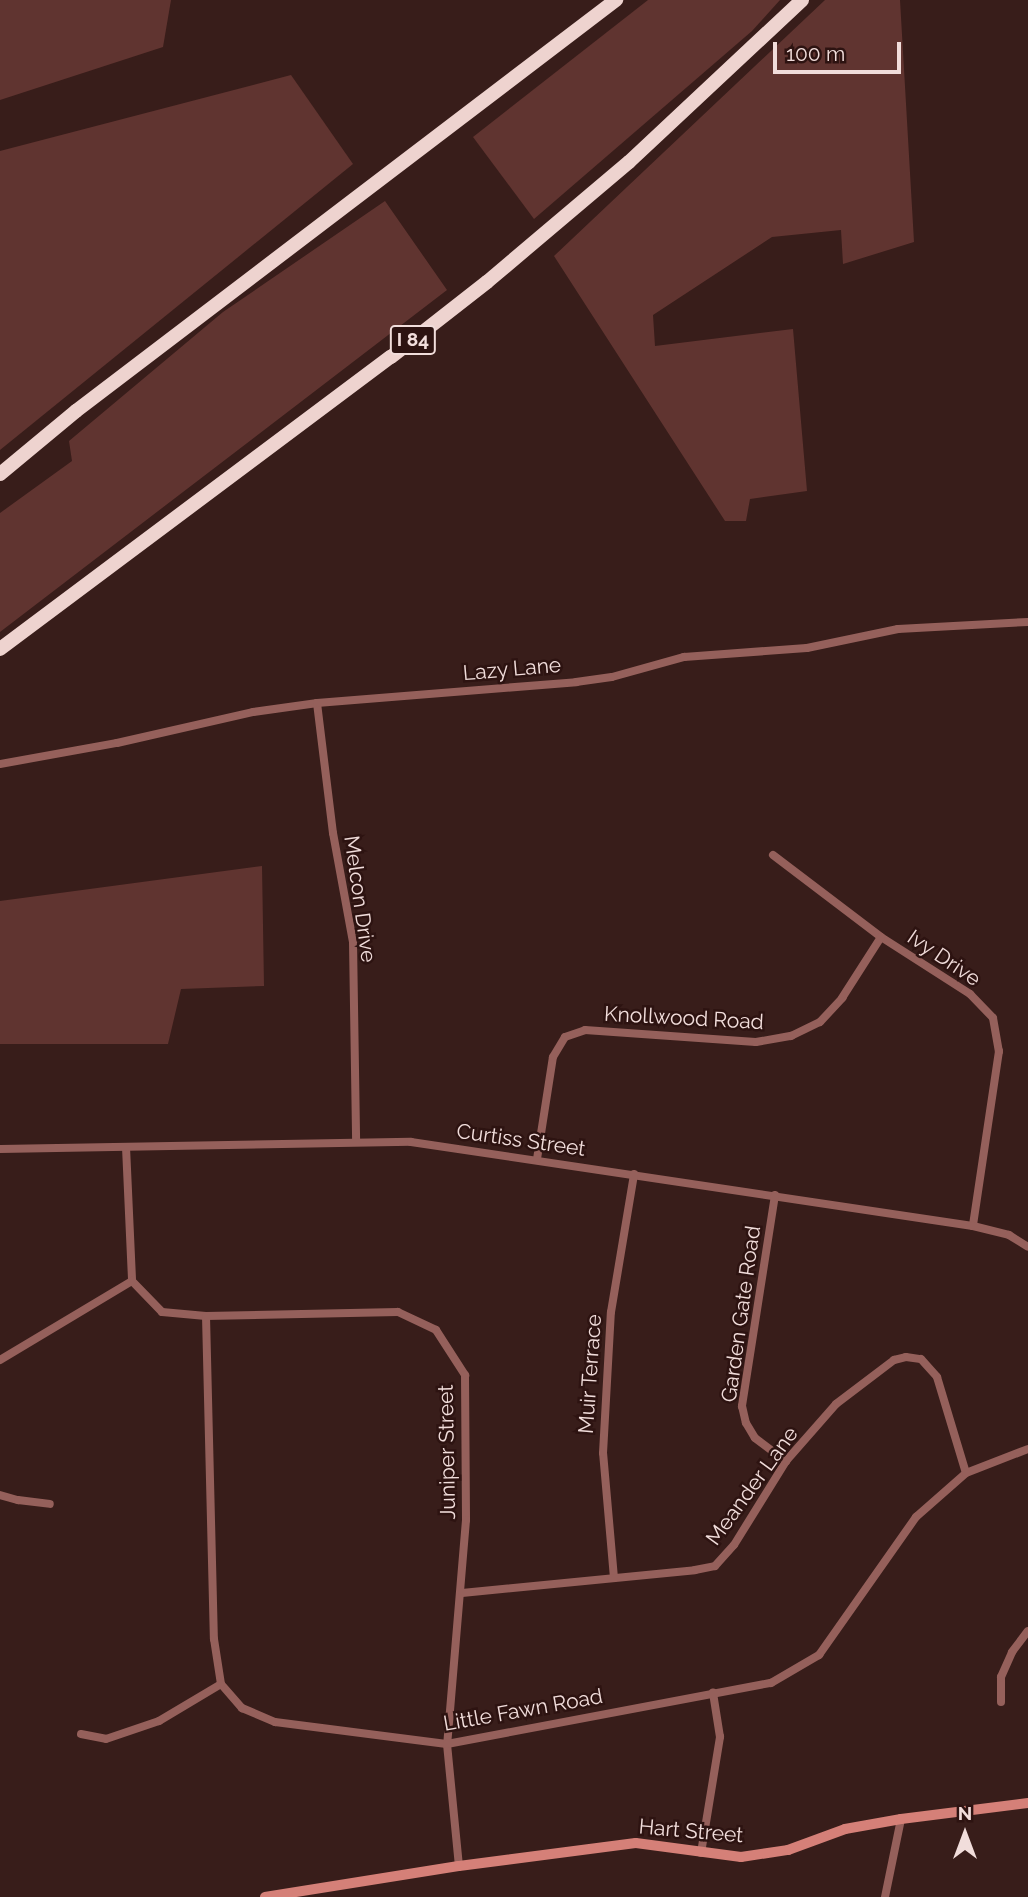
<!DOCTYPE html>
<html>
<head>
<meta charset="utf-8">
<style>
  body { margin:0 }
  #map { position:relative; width:1028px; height:1897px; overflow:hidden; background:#381d1a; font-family:Raleway,sans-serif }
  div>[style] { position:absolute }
  .green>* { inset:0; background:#603430 }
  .street>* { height:8px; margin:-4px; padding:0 4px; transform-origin:4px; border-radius:4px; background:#95605b }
  .secondary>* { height:10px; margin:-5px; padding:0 5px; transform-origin:5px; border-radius:5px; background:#d58078 }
  .highway>* { height:14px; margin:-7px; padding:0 7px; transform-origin:7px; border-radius:7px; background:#eed3cf }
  span { translate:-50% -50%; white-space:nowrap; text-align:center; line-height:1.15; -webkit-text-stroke:5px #2d1311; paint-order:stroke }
  .shield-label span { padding:2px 5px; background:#2d1311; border:2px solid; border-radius:5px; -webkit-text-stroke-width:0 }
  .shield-label { font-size:19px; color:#f1dddb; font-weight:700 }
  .street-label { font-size:21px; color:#f1dddb }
  .north { position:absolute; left:930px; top:1799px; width:70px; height:70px; -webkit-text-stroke:5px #2d1311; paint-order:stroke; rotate:0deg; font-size:19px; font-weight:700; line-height:28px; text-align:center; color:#f1dddb }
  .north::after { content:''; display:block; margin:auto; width:24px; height:32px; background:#f1dddb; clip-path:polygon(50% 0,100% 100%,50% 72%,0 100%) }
  .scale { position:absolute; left:773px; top:42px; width:128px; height:32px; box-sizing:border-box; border:4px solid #f1dddb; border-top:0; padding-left:9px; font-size:21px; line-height:24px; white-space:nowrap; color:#f1dddb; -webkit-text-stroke:5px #2d1311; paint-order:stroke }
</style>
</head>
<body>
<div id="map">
  <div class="green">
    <i style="clip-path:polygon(0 0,171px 0,163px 47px,0 100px)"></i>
    <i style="clip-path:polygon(648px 0,780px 0,752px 31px,534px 219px,473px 137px)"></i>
    <i style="clip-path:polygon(825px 0,900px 0,914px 242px,843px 264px,841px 230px,772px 237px,653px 315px,655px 346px,793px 329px,807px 491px,750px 499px,746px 521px,725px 521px,554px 256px)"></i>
    <i style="clip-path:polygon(291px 75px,353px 164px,0 450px,0 151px)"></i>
    <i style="clip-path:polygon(385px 201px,447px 290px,0 632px,0 513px,72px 461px,69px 441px,223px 312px)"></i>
    <i style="clip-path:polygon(262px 866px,264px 986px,181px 989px,168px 1044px,0 1044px,0 901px)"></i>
  </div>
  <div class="street">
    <i style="left:317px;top:703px;width:131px;rotate:83deg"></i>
    <i style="left:333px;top:833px;width:111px;rotate:79.6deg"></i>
    <i style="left:353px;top:942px;width:200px;rotate:89.1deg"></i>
    <i style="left:0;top:764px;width:119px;rotate:-10.2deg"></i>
    <i style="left:117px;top:743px;width:139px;rotate:-12.8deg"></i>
    <i style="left:253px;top:712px;width:65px;rotate:-8deg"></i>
    <i style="left:317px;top:703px;width:260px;rotate:-4.6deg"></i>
    <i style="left:576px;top:682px;width:36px;rotate:-8deg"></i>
    <i style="left:612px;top:677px;width:75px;rotate:-15.5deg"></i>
    <i style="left:684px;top:657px;width:123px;rotate:-4.2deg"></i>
    <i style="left:807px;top:648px;width:93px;rotate:-11.8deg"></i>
    <i style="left:898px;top:629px;width:130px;rotate:-3.1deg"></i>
    <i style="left:773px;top:855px;width:136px;rotate:37.2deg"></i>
    <i style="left:881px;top:937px;width:106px;rotate:32.6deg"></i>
    <i style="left:970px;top:994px;width:33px;rotate:46deg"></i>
    <i style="left:993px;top:1018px;width:34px;rotate:80deg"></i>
    <i style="left:999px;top:1051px;width:177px;rotate:98.5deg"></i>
    <i style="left:126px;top:1147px;width:134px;rotate:87.4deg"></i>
    <i style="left:132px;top:1281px;width:43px;rotate:45.9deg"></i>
    <i style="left:162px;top:1312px;width:44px;rotate:5.2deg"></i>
    <i style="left:206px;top:1316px;width:192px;rotate:-1.2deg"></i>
    <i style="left:398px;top:1312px;width:42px;rotate:25.3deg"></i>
    <i style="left:436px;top:1330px;width:54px;rotate:57.2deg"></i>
    <i style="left:465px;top:1375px;width:145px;rotate:89.6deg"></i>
    <i style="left:466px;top:1520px;width:225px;rotate:94.8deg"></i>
    <i style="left:447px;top:1744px;width:123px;rotate:84.4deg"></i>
    <i style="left:0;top:1149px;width:411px;rotate:-1deg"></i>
    <i style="left:411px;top:1142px;width:568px;rotate:8.5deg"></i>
    <i style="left:973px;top:1226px;width:37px;rotate:14deg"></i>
    <i style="left:1009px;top:1235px;width:22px;rotate:32deg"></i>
    <i style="left:537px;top:1159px;width:103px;rotate:-81.1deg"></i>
    <i style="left:553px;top:1057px;width:23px;rotate:-59deg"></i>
    <i style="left:565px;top:1037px;width:21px;rotate:-19deg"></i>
    <i style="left:585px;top:1030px;width:171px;rotate:4deg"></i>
    <i style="left:756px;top:1042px;width:36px;rotate:-10deg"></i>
    <i style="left:791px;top:1036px;width:32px;rotate:-26deg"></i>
    <i style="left:820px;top:1022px;width:33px;rotate:-47deg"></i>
    <i style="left:842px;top:998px;width:72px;rotate:-57.4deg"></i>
    <i style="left:775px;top:1195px;width:214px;rotate:98.9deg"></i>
    <i style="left:742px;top:1406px;width:17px;rotate:77deg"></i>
    <i style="left:746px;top:1423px;width:17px;rotate:59deg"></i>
    <i style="left:755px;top:1438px;width:39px;rotate:37deg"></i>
    <i style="left:206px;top:1316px;width:323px;rotate:88.6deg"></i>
    <i style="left:214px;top:1639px;width:46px;rotate:81.2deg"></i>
    <i style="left:221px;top:1684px;width:32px;rotate:49deg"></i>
    <i style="left:242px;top:1708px;width:36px;rotate:23deg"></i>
    <i style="left:275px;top:1722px;width:173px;rotate:7.3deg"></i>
    <i style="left:447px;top:1744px;width:330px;rotate:-10.7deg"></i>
    <i style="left:771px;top:1683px;width:56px;rotate:-30.3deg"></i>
    <i style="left:819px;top:1655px;width:169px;rotate:-54.9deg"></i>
    <i style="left:916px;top:1517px;width:67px;rotate:-41.3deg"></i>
    <i style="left:966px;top:1473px;width:66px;rotate:-21.2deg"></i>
    <i style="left:0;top:1360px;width:154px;rotate:-30.9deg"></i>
    <i style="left:0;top:1495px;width:19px;rotate:16deg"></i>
    <i style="left:18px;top:1500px;width:32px;rotate:7deg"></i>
    <i style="left:614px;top:1578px;width:125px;rotate:-95deg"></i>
    <i style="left:603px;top:1453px;width:141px;rotate:-86.8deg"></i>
    <i style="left:611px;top:1312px;width:140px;rotate:-80.5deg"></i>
    <i style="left:462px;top:1593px;width:234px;rotate:-5.6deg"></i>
    <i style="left:695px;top:1570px;width:20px;rotate:-11deg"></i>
    <i style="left:715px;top:1566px;width:28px;rotate:-48deg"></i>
    <i style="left:734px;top:1545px;width:99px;rotate:-58.2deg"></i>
    <i style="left:786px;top:1461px;width:76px;rotate:-48.7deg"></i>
    <i style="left:836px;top:1404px;width:73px;rotate:-37.2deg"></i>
    <i style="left:894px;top:1360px;width:12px;rotate:-14deg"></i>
    <i style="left:906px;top:1357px;width:15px;rotate:8deg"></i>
    <i style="left:921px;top:1359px;width:24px;rotate:48deg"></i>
    <i style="left:937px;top:1377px;width:100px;rotate:73.2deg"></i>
    <i style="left:1001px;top:1702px;width:25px;rotate:-90deg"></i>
    <i style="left:1001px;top:1677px;width:27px;rotate:-66deg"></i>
    <i style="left:1012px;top:1652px;width:26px;rotate:-53deg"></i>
    <i style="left:81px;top:1734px;width:25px;rotate:11deg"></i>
    <i style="left:106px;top:1739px;width:56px;rotate:-18.8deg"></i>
    <i style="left:159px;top:1721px;width:72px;rotate:-30.8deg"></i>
    <i style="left:701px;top:1853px;width:118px;rotate:-80.7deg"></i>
    <i style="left:720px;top:1737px;width:45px;rotate:-99deg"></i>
    <i style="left:885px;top:1897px;width:80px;rotate:-78.4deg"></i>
  </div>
  <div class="secondary">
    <i style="left:265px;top:1897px;width:196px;rotate:-9.1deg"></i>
    <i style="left:459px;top:1866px;width:178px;rotate:-7.4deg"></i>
    <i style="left:636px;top:1843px;width:106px;rotate:7.6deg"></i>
    <i style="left:741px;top:1857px;width:48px;rotate:-8.5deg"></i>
    <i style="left:788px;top:1850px;width:61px;rotate:-20.2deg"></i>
    <i style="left:845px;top:1829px;width:57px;rotate:-10.1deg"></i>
    <i style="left:901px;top:1819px;width:128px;rotate:-7.2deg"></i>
  </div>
  <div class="highway">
    <i style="left:0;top:474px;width:99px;rotate:-39.7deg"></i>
    <i style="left:76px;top:411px;width:679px;rotate:-37.28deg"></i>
    <i style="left:0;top:649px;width:488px;rotate:-36.8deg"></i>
    <i style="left:391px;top:357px;width:122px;rotate:-38deg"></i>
    <i style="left:487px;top:282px;width:186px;rotate:-40.2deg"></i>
    <i style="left:629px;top:162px;width:237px;rotate:-43.1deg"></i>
  </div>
  <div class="shield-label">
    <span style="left:413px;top:340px">I 84</span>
  </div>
  <div class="street-label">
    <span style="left:512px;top:669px;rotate:-5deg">Lazy Lane</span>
    <span style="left:360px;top:899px;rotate:82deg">Melcon Drive</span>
    <span style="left:944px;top:958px;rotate:34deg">Ivy Drive</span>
    <span style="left:684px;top:1018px;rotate:3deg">Knollwood Road</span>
    <span style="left:521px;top:1140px;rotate:8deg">Curtiss Street</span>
    <span style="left:741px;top:1314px;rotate:-82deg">Garden Gate Road</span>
    <span style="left:590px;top:1374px;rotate:-86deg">Muir Terrace</span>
    <span style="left:447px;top:1452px;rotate:-91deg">Juniper Street</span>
    <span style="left:752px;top:1486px;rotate:-54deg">Meander Lane</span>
    <span style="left:523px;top:1710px;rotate:-10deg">Little Fawn Road</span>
    <span style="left:691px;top:1831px;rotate:5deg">Hart Street</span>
  </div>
  <div class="north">N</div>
  <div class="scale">100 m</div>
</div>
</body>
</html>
